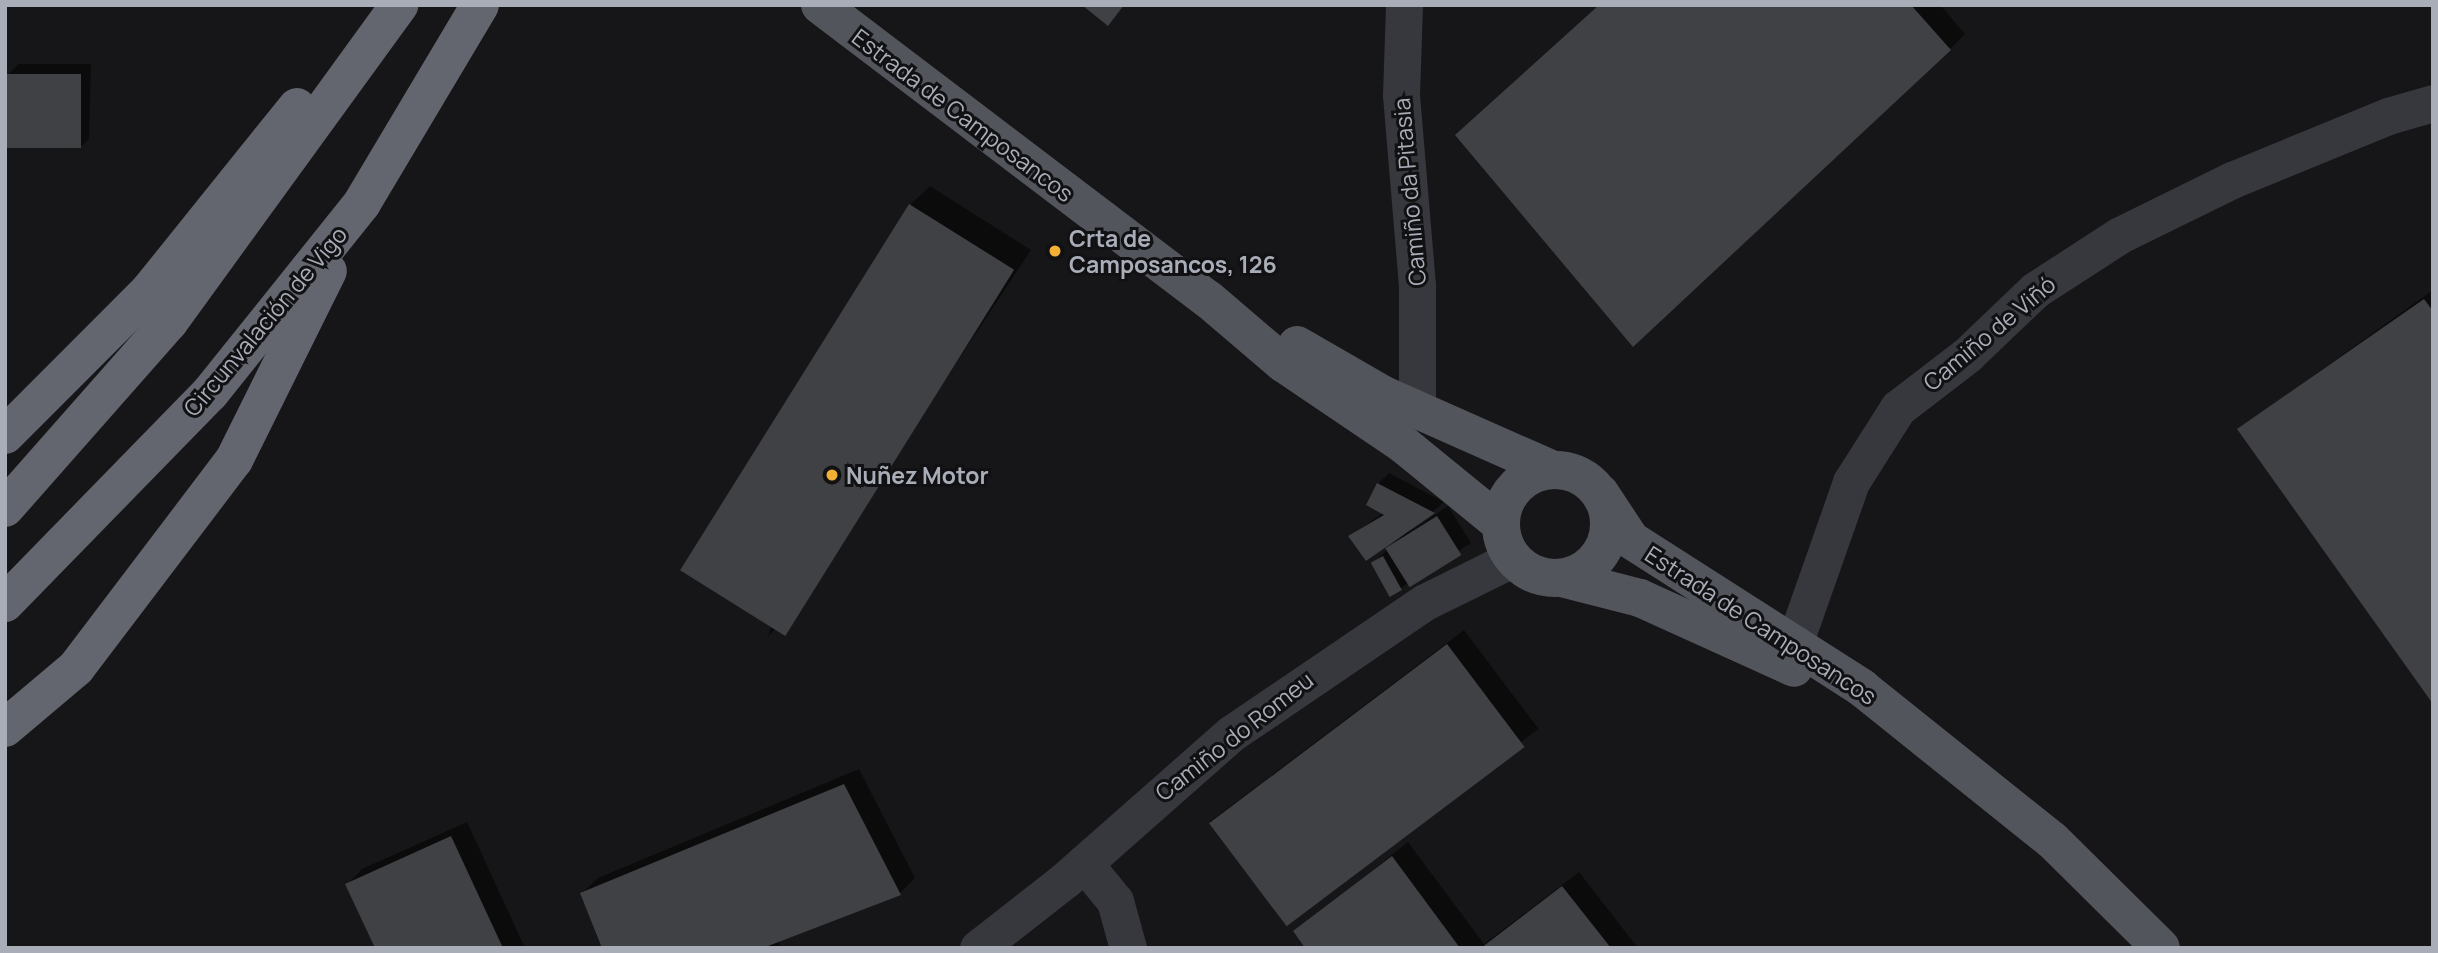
<!DOCTYPE html>
<html>
<head>
<meta charset="utf-8">
<style>
  body { margin:0 }
  #map { position:relative; width:2438px; height:953px; overflow:hidden; background:#161618; font-family:Manrope,sans-serif }
  div>[style] { position:absolute }
  .shadow>* { inset:0; background:#0007; transform-origin:0 0 }
  .building>* { inset:0; background:#404145; transform-origin:0 0 }
  .street>* { height:37px; margin:-18.5px; padding:0 18.5px; transform-origin:18.5px; border-radius:18.5px; background:#37383d }
  .primary>* { height:38px; margin:-19px; padding:0 19px; transform-origin:19px; border-radius:19px; background:#53555c }
  .primary>.ring { margin:-19px; padding:0; box-sizing:content-box; background:none; border:38px solid #53555c; border-radius:50% }
  .highway>* { height:38px; margin:-19px; padding:0 19px; transform-origin:19px; border-radius:19px; background:#63666e }
  .dots>* { width:19px; height:19px; translate:-50% -50%; box-sizing:border-box; border:4px solid #111113; border-radius:50% }
  span { translate:-50% -50%; white-space:nowrap; text-align:center; line-height:1.15; -webkit-text-stroke:6px #111113; paint-order:stroke }
  .street-label { font-size:23px; color:#a8adb8 }
  .poi-label { font-size:23px; color:#a8adb8; font-weight:700 }
  .left { translate:0 -50%; text-align:left }
  .frame { position:absolute; inset:0; border:7px solid #a8adb8; pointer-events:none }
</style>
</head>
<body>
<div id="map">
  <div class="shadow">
    <i style="clip-path:polygon(1600px 5px,1940px 5px,1965px 34px,1950px 49px)"></i>
    <i style="clip-path:polygon(18px 64px,91px 64px,89px 139px,78px 149px,8px 75px)"></i>
    <i style="clip-path:polygon(930px 186px,1031px 250px,788px 617px,768px 636px,910px 205px)"></i>
    <i style="clip-path:polygon(2433px 290px,2433px 701px,2239px 429px)"></i>
    <i style="clip-path:polygon(1389px 473px,1444px 502px,1408px 533px,1448px 506px,1471px 543px,1401px 588px,1373px 563px,1404px 534px,1350px 536px,1383px 513px,1378px 484px)"></i>
    <i style="left:1464px;top:630px;width:124px;height:318px;rotate:53deg"></i>
    <i style="clip-path:polygon(859px 769px,915px 878px,900px 893px,778px 940px,781px 948px,604px 948px,582px 893px,598px 878px)"></i>
    <i style="clip-path:polygon(467px 822px,525px 948px,377px 948px,347px 885px,362px 869px)"></i>
    <i style="clip-path:polygon(1408px 842px,1484px 944px,1579px 872px,1638px 948px,1307px 948px,1295px 932px)"></i>
  </div>
  <div class="building">
    <i style="clip-path:polygon(1082px 5px,1124px 5px,1108px 26px)"></i>
    <i style="clip-path:polygon(1599px 5px,1911px 5px,1951px 50px,1633px 347px,1455px 135px)"></i>
    <i style="left:6px;top:74px;width:75px;height:74px"></i>
    <i style="left:909px;top:204px;width:124px;height:432px;rotate:32deg"></i>
    <i style="clip-path:polygon(2424px 299px,2433px 311px,2433px 704px,2237px 429px)"></i>
    <i style="clip-path:polygon(1377px 483px,1435px 513px,1366px 561px,1348px 536px,1384px 515px,1366px 505px)"></i>
    <i style="left:1437px;top:516px;width:46px;height:61px;rotate:58deg"></i>
    <i style="left:1383px;top:556px;width:39px;height:14px;rotate:61deg"></i>
    <i style="left:1447px;top:644px;width:129px;height:298px;rotate:53deg"></i>
    <i style="clip-path:polygon(844px 784px,901px 895px,763px 948px,602px 948px,580px 893px)"></i>
    <i style="clip-path:polygon(451px 836px,503px 948px,375px 948px,345px 884px)"></i>
    <i style="clip-path:polygon(1392px 856px,1460px 948px,1305px 948px,1293px 931px)"></i>
    <i style="clip-path:polygon(1562px 886px,1611px 948px,1481px 948px)"></i>
  </div>
  <div class="street">
    <i style="left:1404px;top:5px;width:90px;rotate:91.9deg"></i>
    <i style="left:1401px;top:95px;width:192px;rotate:85.2deg"></i>
    <i style="left:1417px;top:286px;width:124px;rotate:90deg"></i>
    <i style="left:1794px;top:644px;width:172px;rotate:-70.6deg"></i>
    <i style="left:1851px;top:482px;width:88px;rotate:-57.6deg"></i>
    <i style="left:1898px;top:408px;width:87px;rotate:-37.5deg"></i>
    <i style="left:1967px;top:355px;width:94px;rotate:-43.7deg"></i>
    <i style="left:2035px;top:290px;width:101px;rotate:-32.9deg"></i>
    <i style="left:2120px;top:235px;width:125px;rotate:-26.2deg"></i>
    <i style="left:2232px;top:180px;width:169px;rotate:-22.3deg"></i>
    <i style="left:2388px;top:116px;width:47px;rotate:-16.1deg"></i>
    <i style="left:1084px;top:863px;width:49px;rotate:50.8deg"></i>
    <i style="left:1115px;top:901px;width:49px;rotate:74.5deg"></i>
    <i style="left:978px;top:948px;width:110px;rotate:-38deg"></i>
    <i style="left:1065px;top:880px;width:222px;rotate:-41.4deg"></i>
    <i style="left:1232px;top:733px;width:233px;rotate:-34.2deg"></i>
    <i style="left:1425px;top:602px;width:99px;rotate:-26.3deg"></i>
  </div>
  <div class="primary">
    <i style="left:820px;top:5px;width:487px;rotate:37.2deg"></i>
    <i style="left:1208px;top:299px;width:99px;rotate:40.5deg"></i>
    <i style="left:1283px;top:363px;width:146px;rotate:34.1deg"></i>
    <i style="left:1404px;top:445px;width:125px;rotate:39.2deg"></i>
    <i style="left:1297px;top:345px;width:100px;rotate:29.9deg"></i>
    <i style="left:1384px;top:395px;width:185px;rotate:23.9deg"></i>
    <i class="ring" style="left:1501px;top:470px;width:70px;height:70px"></i>
    <i style="left:1600px;top:493px;width:56px;rotate:56.6deg"></i>
    <i style="left:1631px;top:540px;width:274px;rotate:32.6deg"></i>
    <i style="left:1862px;top:688px;width:243px;rotate:38.7deg"></i>
    <i style="left:2052px;top:840px;width:153px;rotate:44.7deg"></i>
    <i style="left:1562px;top:578px;width:81px;rotate:14.4deg"></i>
    <i style="left:1640px;top:598px;width:169px;rotate:24.4deg"></i>
  </div>
  <div class="highway">
    <i style="left:5px;top:435px;width:204px;rotate:-45deg"></i>
    <i style="left:149px;top:291px;width:236px;rotate:-51.2deg"></i>
    <i style="left:5px;top:508px;width:248px;rotate:-48.6deg"></i>
    <i style="left:169px;top:322px;width:392px;rotate:-54deg"></i>
    <i style="left:5px;top:603px;width:293px;rotate:-45.7deg"></i>
    <i style="left:210px;top:393px;width:243px;rotate:-51.3deg"></i>
    <i style="left:362px;top:203px;width:230px;rotate:-59.2deg"></i>
    <i style="left:5px;top:728px;width:93px;rotate:-40.2deg"></i>
    <i style="left:76px;top:668px;width:261px;rotate:-52.8deg"></i>
    <i style="left:234px;top:460px;width:211px;rotate:-63.6deg"></i>
  </div>
  <div class="dots">
    <i style="left:1055px;top:251px;background:#f2b134"></i>
    <i style="left:832px;top:475px;background:#f2b134"></i>
  </div>
  <div class="street-label">
    <span style="left:963px;top:115px;rotate:37deg">Estrada de Camposancos</span>
    <span style="left:1409px;top:192px;rotate:-95deg">Camiño da Pitasia</span>
    <span style="left:265px;top:321px;rotate:-50deg">Circunvalación de Vigo</span>
    <span style="left:1989px;top:333px;rotate:-40deg">Camiño de Viñó</span>
    <span style="left:1761px;top:625px;rotate:33deg">Estrada de Camposancos</span>
    <span style="left:1234px;top:736px;rotate:-38deg">Camiño do Romeu</span>
  </div>
  <div class="poi-label">
    <span class="left" style="left:1069px;top:251px">Crta de<br>Camposancos, 126</span>
    <span class="left" style="left:846px;top:475px">Nuñez Motor</span>
  </div>
  <div class="frame"></div>
</div>
</body>
</html>
